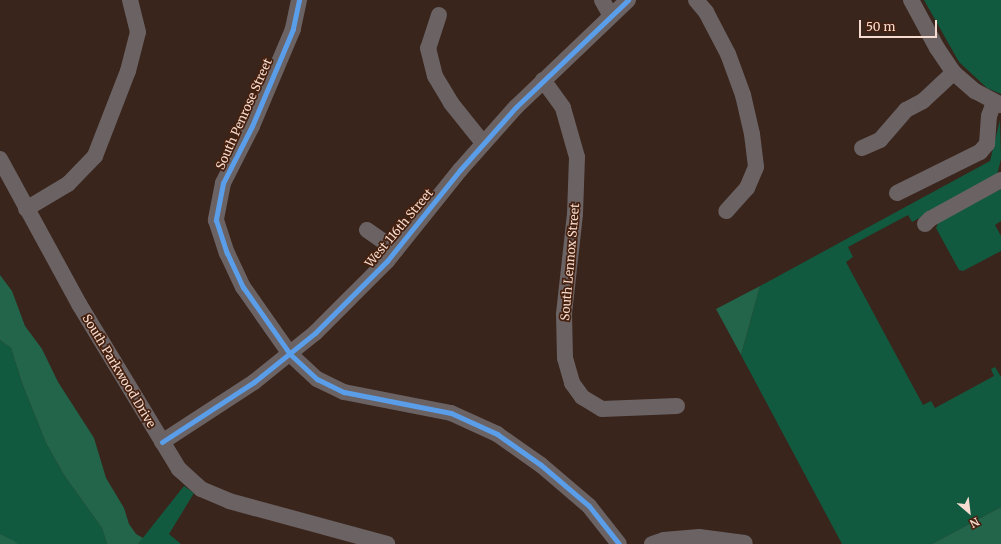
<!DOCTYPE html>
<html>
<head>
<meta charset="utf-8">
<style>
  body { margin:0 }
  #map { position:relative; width:1001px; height:544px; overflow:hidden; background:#39251b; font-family:Merriweather,serif }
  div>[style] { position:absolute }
  .green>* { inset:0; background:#115a40 }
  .forest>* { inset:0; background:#23654b }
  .minor>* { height:16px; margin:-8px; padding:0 8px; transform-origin:8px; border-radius:8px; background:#6b6264 }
  .cycleway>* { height:5px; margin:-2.5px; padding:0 2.5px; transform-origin:2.5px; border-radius:2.5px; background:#5a9eea }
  span { translate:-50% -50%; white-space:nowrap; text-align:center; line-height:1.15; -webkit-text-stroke:3.5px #46200e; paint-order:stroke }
  .street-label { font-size:12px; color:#f6dcd0 }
  .north { position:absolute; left:949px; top:492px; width:40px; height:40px; -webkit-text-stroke:3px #46200e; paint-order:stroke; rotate:152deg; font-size:11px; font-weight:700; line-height:16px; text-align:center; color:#f6dcd0 }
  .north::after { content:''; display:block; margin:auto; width:14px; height:18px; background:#f6dcd0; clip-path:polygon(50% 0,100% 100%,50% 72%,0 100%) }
  .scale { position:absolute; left:859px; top:20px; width:78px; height:18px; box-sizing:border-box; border:2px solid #f6dcd0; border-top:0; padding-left:5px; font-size:12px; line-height:14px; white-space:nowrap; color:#f6dcd0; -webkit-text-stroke:3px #46200e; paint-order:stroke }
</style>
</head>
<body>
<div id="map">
  <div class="green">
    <i style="clip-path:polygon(924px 0,1001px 0,1001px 94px,987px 88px,959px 62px)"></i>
    <i style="clip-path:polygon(1000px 120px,1001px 159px,997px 175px,912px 222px,908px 215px,848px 247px,853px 257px,846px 262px,923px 405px,931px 401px,935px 408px,994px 376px,991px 369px,995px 367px,1001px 377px,1001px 507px,932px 544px,842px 544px,741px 355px,760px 286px,990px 161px)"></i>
    <i style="clip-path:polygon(1001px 189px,1001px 221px,995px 225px,1001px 236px,1001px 251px,963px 271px,959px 270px,936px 228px,939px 221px)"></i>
    <i style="clip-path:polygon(0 340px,11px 348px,22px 383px,46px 443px,64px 475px,102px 528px,107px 544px,18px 544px,0 534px)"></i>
    <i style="clip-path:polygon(184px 486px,194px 493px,169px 534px,181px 544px,138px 544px)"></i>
  </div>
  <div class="forest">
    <i style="clip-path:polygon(0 275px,12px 291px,25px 326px,42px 349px,58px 382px,94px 438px,106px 478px,124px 508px,129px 524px,136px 534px,143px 538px,138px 544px,107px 544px,102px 528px,64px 475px,46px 443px,22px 383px,11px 348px,0 340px)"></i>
    <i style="clip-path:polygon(760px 286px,741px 355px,716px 309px)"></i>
    <i style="clip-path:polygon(1001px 507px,1001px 544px,932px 544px)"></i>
    <i style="clip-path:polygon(0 534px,14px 541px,18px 544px,0 544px)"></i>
  </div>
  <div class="minor">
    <i style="left:299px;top:0;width:30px;rotate:102deg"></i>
    <i style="left:293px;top:29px;width:105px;rotate:112.9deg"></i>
    <i style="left:252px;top:126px;width:64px;rotate:117deg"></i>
    <i style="left:223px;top:183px;width:38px;rotate:101deg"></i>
    <i style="left:216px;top:220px;width:35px;rotate:72deg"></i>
    <i style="left:227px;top:253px;width:38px;rotate:65deg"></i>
    <i style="left:243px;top:287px;width:82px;rotate:55deg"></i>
    <i style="left:290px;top:354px;width:37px;rotate:43deg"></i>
    <i style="left:317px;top:379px;width:30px;rotate:26deg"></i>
    <i style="left:344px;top:392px;width:109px;rotate:11.1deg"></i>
    <i style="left:451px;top:413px;width:51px;rotate:24.5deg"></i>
    <i style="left:497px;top:434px;width:54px;rotate:35.2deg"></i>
    <i style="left:541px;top:465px;width:63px;rotate:40.5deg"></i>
    <i style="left:589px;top:506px;width:48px;rotate:51.7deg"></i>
    <i style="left:602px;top:0;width:18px;rotate:61deg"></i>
    <i style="left:696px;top:0;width:16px;rotate:50deg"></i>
    <i style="left:706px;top:12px;width:47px;rotate:62.4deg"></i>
    <i style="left:728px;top:54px;width:44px;rotate:69.9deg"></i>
    <i style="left:743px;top:95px;width:40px;rotate:77deg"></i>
    <i style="left:752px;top:134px;width:33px;rotate:83deg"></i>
    <i style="left:756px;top:167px;width:23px;rotate:113deg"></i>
    <i style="left:747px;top:188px;width:31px;rotate:132deg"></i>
    <i style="left:911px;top:0;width:55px;rotate:61.6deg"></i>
    <i style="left:937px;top:48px;width:30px;rotate:56deg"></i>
    <i style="left:954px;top:73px;width:28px;rotate:41deg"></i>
    <i style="left:975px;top:91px;width:30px;rotate:28deg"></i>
    <i style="left:439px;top:15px;width:35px;rotate:108deg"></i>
    <i style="left:428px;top:48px;width:29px;rotate:76deg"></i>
    <i style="left:435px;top:76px;width:31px;rotate:59deg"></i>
    <i style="left:451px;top:103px;width:51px;rotate:51.3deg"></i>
    <i style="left:543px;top:80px;width:34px;rotate:54deg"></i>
    <i style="left:563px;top:108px;width:51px;rotate:74.1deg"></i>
    <i style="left:577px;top:157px;width:57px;rotate:92deg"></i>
    <i style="left:575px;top:214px;width:101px;rotate:96.3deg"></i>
    <i style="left:564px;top:314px;width:44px;rotate:88.7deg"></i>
    <i style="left:565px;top:358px;width:26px;rotate:74deg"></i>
    <i style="left:572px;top:383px;width:17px;rotate:54deg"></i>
    <i style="left:582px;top:397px;width:23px;rotate:31deg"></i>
    <i style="left:602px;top:409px;width:75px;rotate:-2.3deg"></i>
    <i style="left:862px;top:148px;width:20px;rotate:-24deg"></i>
    <i style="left:880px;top:140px;width:40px;rotate:-49deg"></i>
    <i style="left:906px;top:110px;width:19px;rotate:-28deg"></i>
    <i style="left:923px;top:101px;width:42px;rotate:-43.1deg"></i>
    <i style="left:0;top:159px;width:165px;rotate:61.4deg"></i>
    <i style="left:79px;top:304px;width:193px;rotate:58.8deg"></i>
    <i style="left:179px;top:469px;width:30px;rotate:42deg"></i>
    <i style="left:201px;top:489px;width:30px;rotate:23deg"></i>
    <i style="left:229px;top:501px;width:164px;rotate:15.2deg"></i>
    <i style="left:897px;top:193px;width:93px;rotate:-26.3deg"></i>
    <i style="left:980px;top:152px;width:11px;rotate:-49deg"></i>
    <i style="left:987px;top:144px;width:28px;rotate:-86deg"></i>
    <i style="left:989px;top:116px;width:15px;rotate:-70deg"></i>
    <i style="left:26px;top:209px;width:49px;rotate:-30.8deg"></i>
    <i style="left:68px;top:184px;width:39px;rotate:-46deg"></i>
    <i style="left:95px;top:156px;width:91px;rotate:-68.8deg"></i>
    <i style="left:128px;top:71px;width:40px;rotate:-75.6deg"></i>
    <i style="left:138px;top:32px;width:33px;rotate:-104deg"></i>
    <i style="left:925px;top:224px;width:7px;rotate:-45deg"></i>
    <i style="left:930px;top:219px;width:81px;rotate:-28.8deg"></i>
    <i style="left:367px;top:230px;width:35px;rotate:35deg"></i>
    <i style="left:162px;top:442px;width:110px;rotate:-33.1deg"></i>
    <i style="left:254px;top:382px;width:78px;rotate:-38.8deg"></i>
    <i style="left:315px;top:333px;width:102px;rotate:-45deg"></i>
    <i style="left:387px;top:261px;width:117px;rotate:-51.3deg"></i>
    <i style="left:460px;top:170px;width:84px;rotate:-48.4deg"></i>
    <i style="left:516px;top:107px;width:155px;rotate:-43.7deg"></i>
    <i style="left:652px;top:544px;width:13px;rotate:-18deg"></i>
    <i style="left:664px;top:540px;width:35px;rotate:-5deg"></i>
    <i style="left:699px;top:537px;width:46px;rotate:7.4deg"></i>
  </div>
  <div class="cycleway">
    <i style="left:299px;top:0;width:30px;rotate:102deg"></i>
    <i style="left:293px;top:29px;width:105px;rotate:112.9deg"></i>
    <i style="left:252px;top:126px;width:64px;rotate:117deg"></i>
    <i style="left:223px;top:183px;width:38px;rotate:101deg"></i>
    <i style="left:216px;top:220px;width:35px;rotate:72deg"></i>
    <i style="left:227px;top:253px;width:38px;rotate:65deg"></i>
    <i style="left:243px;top:287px;width:82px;rotate:55deg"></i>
    <i style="left:290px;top:354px;width:37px;rotate:43deg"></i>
    <i style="left:317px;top:379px;width:30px;rotate:26deg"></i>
    <i style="left:344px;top:392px;width:109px;rotate:11.1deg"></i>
    <i style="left:451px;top:413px;width:51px;rotate:24.5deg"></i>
    <i style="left:497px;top:434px;width:54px;rotate:35.2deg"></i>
    <i style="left:541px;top:465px;width:63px;rotate:40.5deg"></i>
    <i style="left:589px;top:506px;width:48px;rotate:51.7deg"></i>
    <i style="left:162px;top:442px;width:110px;rotate:-33.1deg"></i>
    <i style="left:254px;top:382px;width:78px;rotate:-38.8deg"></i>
    <i style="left:315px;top:333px;width:102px;rotate:-45deg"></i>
    <i style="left:387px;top:261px;width:117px;rotate:-51.3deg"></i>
    <i style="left:460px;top:170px;width:84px;rotate:-48.4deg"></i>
    <i style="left:516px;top:107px;width:155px;rotate:-43.7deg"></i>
  </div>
  <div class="street-label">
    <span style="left:244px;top:114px;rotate:-66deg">South Penrose Street</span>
    <span style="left:399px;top:228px;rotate:-50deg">West 116th Street</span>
    <span style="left:570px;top:262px;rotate:-85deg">South Lennox Street</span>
    <span style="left:119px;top:371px;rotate:59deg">South Parkwood Drive</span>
  </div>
  <div class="north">N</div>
  <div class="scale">50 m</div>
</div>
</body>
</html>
